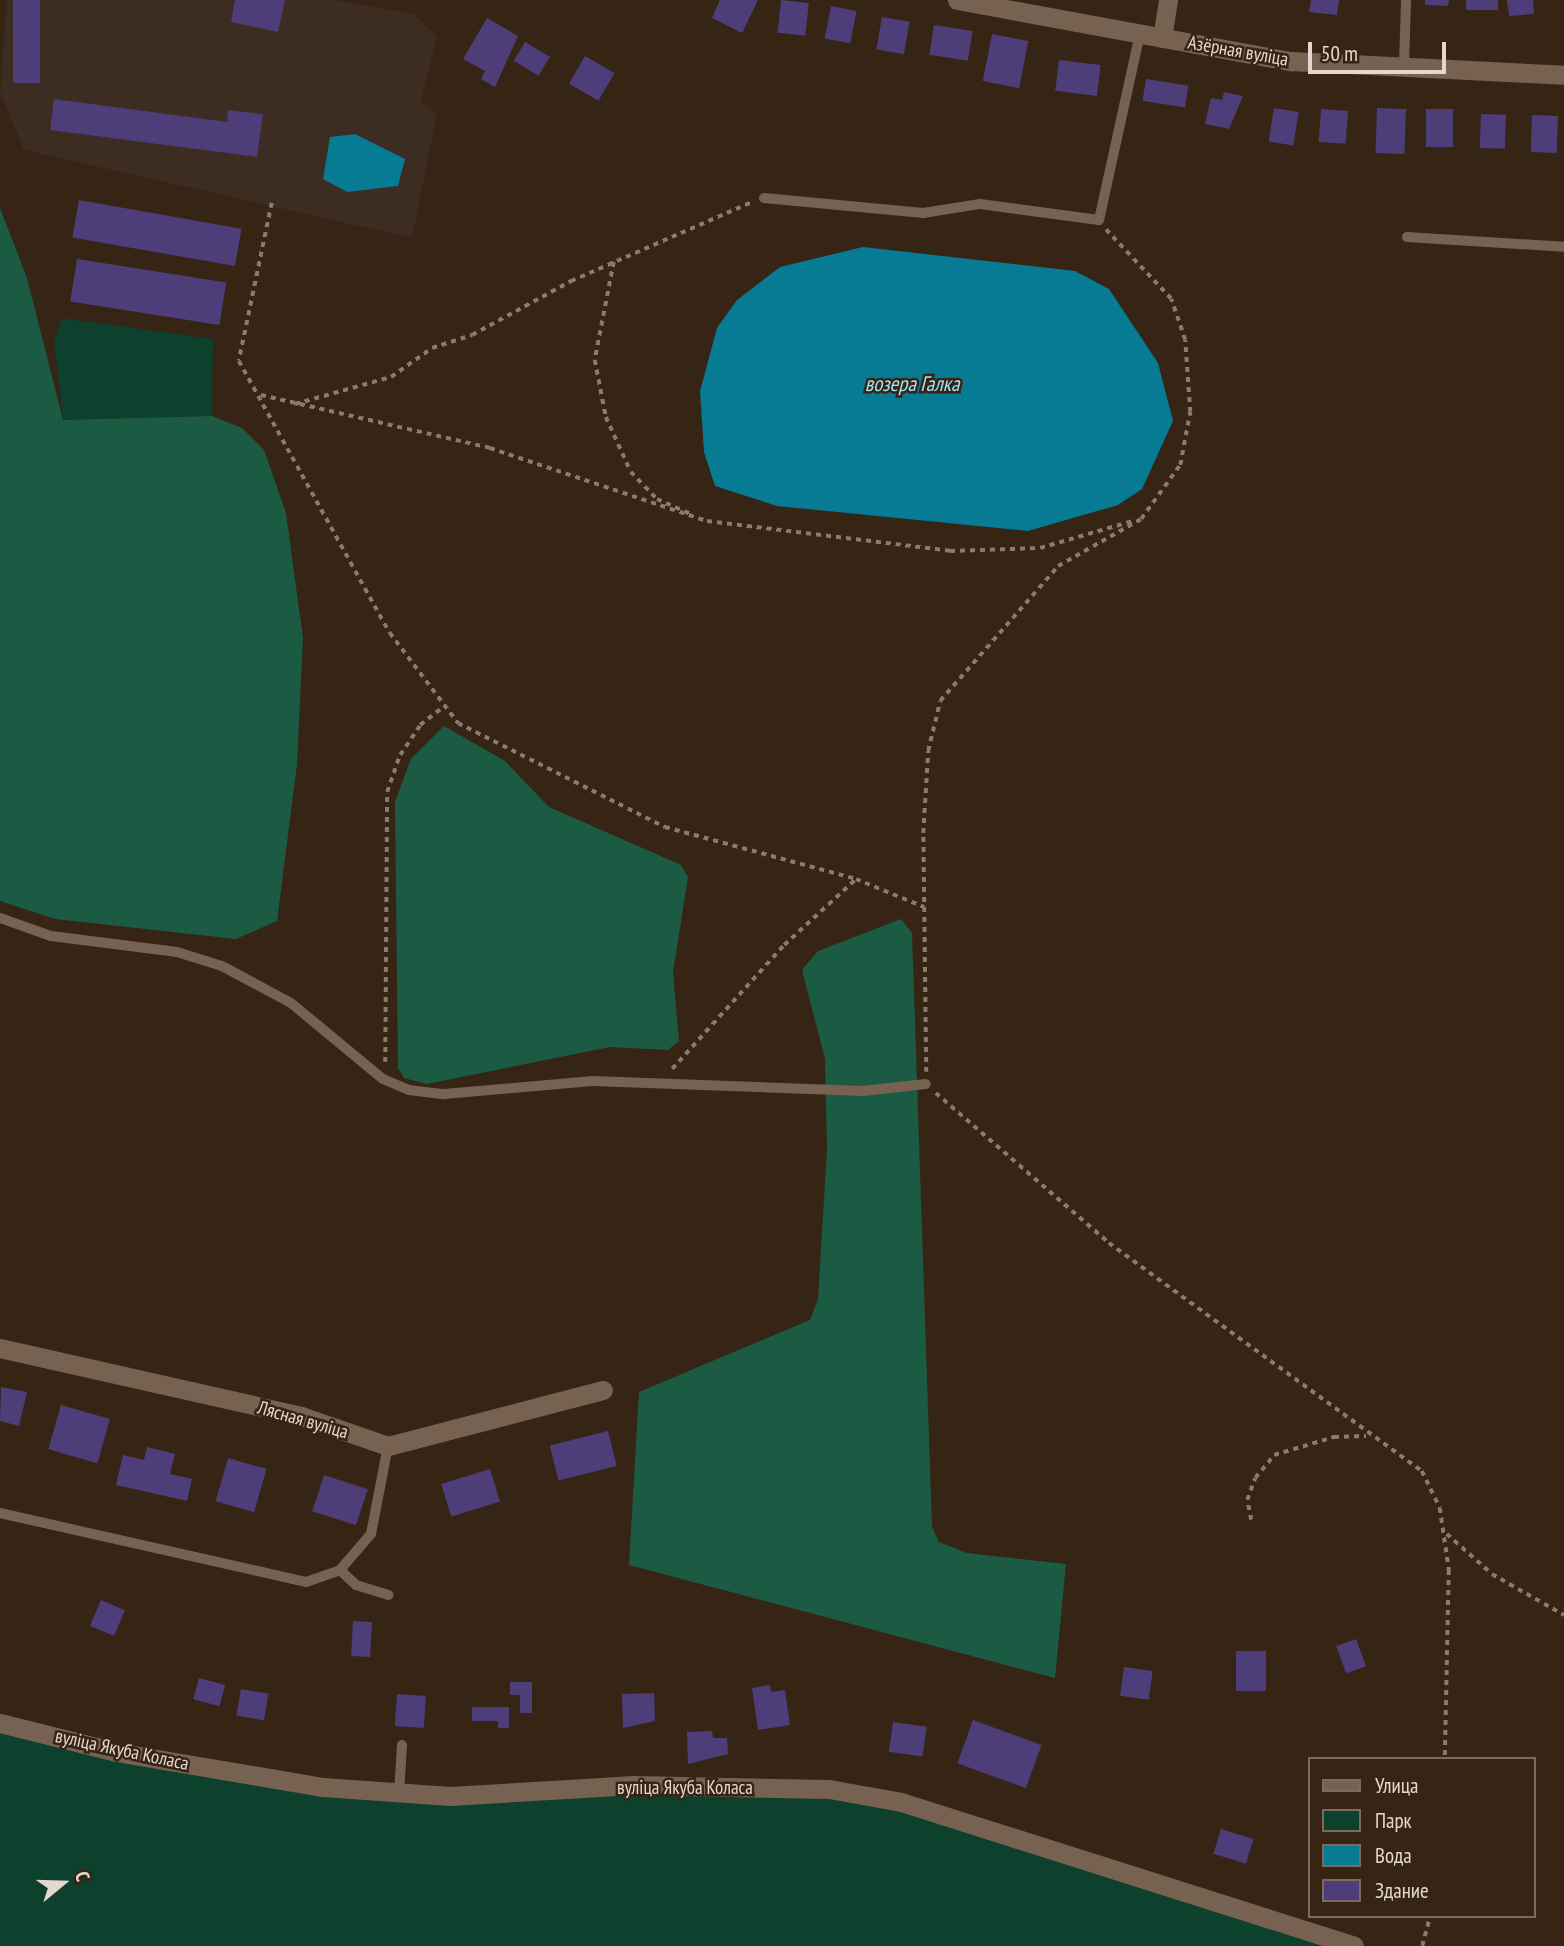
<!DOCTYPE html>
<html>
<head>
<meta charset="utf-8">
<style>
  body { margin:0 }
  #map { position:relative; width:1564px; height:1946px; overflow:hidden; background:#362414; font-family:"PT Sans Narrow",sans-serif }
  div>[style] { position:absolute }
  .industrial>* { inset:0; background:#3c2c22 }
  .green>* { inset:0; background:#0d402d }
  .forest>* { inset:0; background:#1c5b43 }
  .water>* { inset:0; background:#077b93 }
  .building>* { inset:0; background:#4d3e79; transform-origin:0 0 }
  .path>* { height:3.5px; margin-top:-1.75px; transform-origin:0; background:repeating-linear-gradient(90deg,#8a7b6e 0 5px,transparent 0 10px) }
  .service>* { height:10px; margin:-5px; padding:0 5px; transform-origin:5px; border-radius:5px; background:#776251 }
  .minor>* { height:19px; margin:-9.5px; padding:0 9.5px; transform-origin:9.5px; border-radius:9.5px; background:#776251 }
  span { translate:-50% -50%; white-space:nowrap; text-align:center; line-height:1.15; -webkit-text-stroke:5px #362414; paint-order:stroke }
  .street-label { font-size:19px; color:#e4d8ce }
  .water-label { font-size:21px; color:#9ee4f9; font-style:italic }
  .legend { position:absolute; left:1308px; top:1757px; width:228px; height:161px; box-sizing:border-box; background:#362414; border:2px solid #7c6c5e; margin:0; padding:9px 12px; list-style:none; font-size:21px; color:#e4d8ce }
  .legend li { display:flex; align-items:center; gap:14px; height:35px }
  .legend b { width:35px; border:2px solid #7c6c5e }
  .north { position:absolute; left:28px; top:1848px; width:70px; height:70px; -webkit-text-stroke:5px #362414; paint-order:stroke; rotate:71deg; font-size:19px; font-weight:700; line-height:28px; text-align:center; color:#e4d8ce }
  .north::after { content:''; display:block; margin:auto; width:24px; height:32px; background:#e4d8ce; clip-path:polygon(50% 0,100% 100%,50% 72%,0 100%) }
  .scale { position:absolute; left:1308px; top:42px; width:138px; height:32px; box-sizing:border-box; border:4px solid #e4d8ce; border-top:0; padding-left:9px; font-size:21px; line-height:24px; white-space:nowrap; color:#e4d8ce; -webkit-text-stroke:5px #362414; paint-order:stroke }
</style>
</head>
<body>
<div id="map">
  <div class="industrial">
    <i style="clip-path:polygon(7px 0,335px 0,414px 14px,437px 37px,421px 102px,437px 113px,412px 238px,24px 150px,0 92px)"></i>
  </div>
  <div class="green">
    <i style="clip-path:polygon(62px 318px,213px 339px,212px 416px,63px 420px,54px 340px)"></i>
    <i style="clip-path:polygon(0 1723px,323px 1787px,829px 1789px,1354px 1946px,0 1946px)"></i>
  </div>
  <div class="forest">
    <i style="clip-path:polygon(0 208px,27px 278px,63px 420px,212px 416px,242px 428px,264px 450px,286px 513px,303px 638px,297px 764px,277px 921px,236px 939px,55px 919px,0 901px)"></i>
    <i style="clip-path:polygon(444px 726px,505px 761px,549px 807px,681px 865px,688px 877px,673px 972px,679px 1041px,668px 1050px,610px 1047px,427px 1084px,404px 1078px,398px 1068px,395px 802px,411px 759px)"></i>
    <i style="clip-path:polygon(901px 919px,912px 933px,932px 1527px,939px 1542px,967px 1553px,1066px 1564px,1055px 1678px,629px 1565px,639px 1392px,810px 1320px,818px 1299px,827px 1149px,825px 1059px,802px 970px,818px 951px)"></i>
  </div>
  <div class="water">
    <i style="clip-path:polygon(355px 134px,405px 159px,398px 186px,347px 192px,323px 179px,330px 137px)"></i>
    <i style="clip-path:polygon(863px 247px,1075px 271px,1109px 289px,1158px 363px,1173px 421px,1142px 489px,1118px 505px,1028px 531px,777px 506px,715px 486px,704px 452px,700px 391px,717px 328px,737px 300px,780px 267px)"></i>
  </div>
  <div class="building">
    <i style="left:13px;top:0;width:27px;height:83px"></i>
    <i style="clip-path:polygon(235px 0,285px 0,278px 32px,231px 22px)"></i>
    <i style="clip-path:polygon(720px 0,758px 0,742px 33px,712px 18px)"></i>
    <i style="left:781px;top:0;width:28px;height:33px;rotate:6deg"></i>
    <i style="clip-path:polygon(1311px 0,1339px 0,1337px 15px,1309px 12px)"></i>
    <i style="clip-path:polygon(1425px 0,1449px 0,1448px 6px,1425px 5px)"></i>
    <i style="left:1466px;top:0;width:32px;height:10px"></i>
    <i style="clip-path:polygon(1507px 0,1533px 0,1534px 14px,1509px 16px)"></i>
    <i style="left:831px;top:6px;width:26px;height:33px;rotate:11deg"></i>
    <i style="left:882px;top:17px;width:28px;height:33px;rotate:10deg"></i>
    <i style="clip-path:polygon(487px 18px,518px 36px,495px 87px,481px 79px,485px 71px,463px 59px)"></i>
    <i style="left:934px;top:25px;width:39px;height:30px;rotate:9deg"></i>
    <i style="left:992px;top:34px;width:37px;height:48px;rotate:11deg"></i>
    <i style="left:525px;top:42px;width:29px;height:22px;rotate:31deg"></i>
    <i style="left:585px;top:56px;width:34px;height:32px;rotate:30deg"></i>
    <i style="left:1059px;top:60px;width:42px;height:31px;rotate:7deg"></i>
    <i style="left:1146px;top:79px;width:43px;height:22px;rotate:9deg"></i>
    <i style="clip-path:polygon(1224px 92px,1243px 96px,1229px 129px,1205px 124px,1211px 98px,1222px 100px)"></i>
    <i style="clip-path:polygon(54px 99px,227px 122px,228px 110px,263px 114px,257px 157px,50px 130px)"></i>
    <i style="left:1274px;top:108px;width:25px;height:34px;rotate:9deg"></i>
    <i style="left:1377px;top:108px;width:29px;height:45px;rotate:2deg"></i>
    <i style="left:1321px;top:109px;width:27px;height:33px;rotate:4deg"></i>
    <i style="left:1426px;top:109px;width:27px;height:38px"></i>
    <i style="left:1481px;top:114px;width:25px;height:34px;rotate:2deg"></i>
    <i style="left:1532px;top:115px;width:26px;height:37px;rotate:2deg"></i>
    <i style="left:79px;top:200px;width:165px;height:38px;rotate:10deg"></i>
    <i style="left:77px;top:259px;width:151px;height:43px;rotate:9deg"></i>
    <i style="clip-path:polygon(1px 1387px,27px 1392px,19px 1426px,0 1421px)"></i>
    <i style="left:61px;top:1405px;width:51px;height:46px;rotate:16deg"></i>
    <i style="left:608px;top:1431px;width:36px;height:60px;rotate:76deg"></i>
    <i style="clip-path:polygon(147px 1447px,175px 1454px,170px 1474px,192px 1479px,187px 1501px,116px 1485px,123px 1455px,144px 1460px)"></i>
    <i style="left:228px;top:1458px;width:40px;height:45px;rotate:16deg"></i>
    <i style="left:490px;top:1469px;width:34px;height:51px;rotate:73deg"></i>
    <i style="left:324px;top:1475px;width:46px;height:38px;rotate:18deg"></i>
    <i style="left:101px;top:1600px;width:26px;height:28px;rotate:23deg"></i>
    <i style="left:353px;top:1621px;width:19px;height:35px;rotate:3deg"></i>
    <i style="left:1356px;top:1639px;width:29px;height:21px;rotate:70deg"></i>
    <i style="left:1266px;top:1651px;width:40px;height:30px;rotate:90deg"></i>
    <i style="left:1124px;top:1667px;width:29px;height:29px;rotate:8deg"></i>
    <i style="left:199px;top:1678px;width:27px;height:22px;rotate:15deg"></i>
    <i style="clip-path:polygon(510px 1682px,532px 1682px,532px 1713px,520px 1713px,520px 1695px,510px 1695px)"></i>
    <i style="clip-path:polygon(770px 1685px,771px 1692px,785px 1690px,790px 1725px,758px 1730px,752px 1688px)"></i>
    <i style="left:241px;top:1689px;width:28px;height:27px;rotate:10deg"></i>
    <i style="clip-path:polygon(654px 1693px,655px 1721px,623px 1728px,622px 1694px)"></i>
    <i style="left:397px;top:1694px;width:29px;height:32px;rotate:4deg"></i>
    <i style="clip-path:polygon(472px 1707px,509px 1707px,509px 1728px,498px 1728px,498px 1721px,472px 1721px)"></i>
    <i style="left:973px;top:1720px;width:73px;height:46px;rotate:20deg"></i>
    <i style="left:893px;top:1722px;width:34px;height:30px;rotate:8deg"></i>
    <i style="clip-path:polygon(712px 1731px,713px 1738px,727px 1738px,728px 1754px,688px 1764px,687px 1732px)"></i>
    <i style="left:1221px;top:1829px;width:34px;height:26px;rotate:17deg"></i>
  </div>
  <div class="path">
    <i style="left:272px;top:203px;width:161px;rotate:101.8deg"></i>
    <i style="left:239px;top:361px;width:311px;rotate:61deg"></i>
    <i style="left:390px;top:633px;width:113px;rotate:52.9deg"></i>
    <i style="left:458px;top:723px;width:232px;rotate:26.7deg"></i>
    <i style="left:665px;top:827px;width:198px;rotate:15.2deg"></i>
    <i style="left:856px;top:879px;width:74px;rotate:22.4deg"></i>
    <i style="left:614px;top:262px;width:100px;rotate:101deg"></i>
    <i style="left:595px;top:360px;width:58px;rotate:79.1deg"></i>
    <i style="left:606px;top:417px;width:60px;rotate:65.6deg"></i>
    <i style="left:631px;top:472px;width:37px;rotate:46deg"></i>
    <i style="left:657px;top:499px;width:39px;rotate:24deg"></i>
    <i style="left:261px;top:395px;width:235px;rotate:13deg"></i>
    <i style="left:490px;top:448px;width:229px;rotate:18.6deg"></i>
    <i style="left:707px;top:521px;width:245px;rotate:7deg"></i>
    <i style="left:950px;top:551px;width:90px;rotate:-1.9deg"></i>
    <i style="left:1040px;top:548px;width:97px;rotate:-16.2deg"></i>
    <i style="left:295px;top:404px;width:100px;rotate:-15.7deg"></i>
    <i style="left:391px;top:377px;width:50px;rotate:-35.3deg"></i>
    <i style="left:432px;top:348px;width:42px;rotate:-18deg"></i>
    <i style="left:472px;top:335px;width:113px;rotate:-28.6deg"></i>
    <i style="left:571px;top:281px;width:197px;rotate:-23.6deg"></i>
    <i style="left:385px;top:1062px;width:270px;rotate:-89.6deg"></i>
    <i style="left:387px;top:792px;width:39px;rotate:-71deg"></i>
    <i style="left:400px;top:755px;width:36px;rotate:-56deg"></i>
    <i style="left:420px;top:725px;width:29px;rotate:-38deg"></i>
    <i style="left:672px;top:1069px;width:167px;rotate:-47.9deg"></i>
    <i style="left:784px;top:945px;width:98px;rotate:-42.5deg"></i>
    <i style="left:926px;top:1072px;width:239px;rotate:-90.7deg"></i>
    <i style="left:923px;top:833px;width:82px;rotate:-86.5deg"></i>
    <i style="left:928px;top:751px;width:51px;rotate:-76.5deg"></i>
    <i style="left:940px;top:701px;width:179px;rotate:-48.8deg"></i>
    <i style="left:1058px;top:566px;width:95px;rotate:-29.5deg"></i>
    <i style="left:1141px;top:519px;width:67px;rotate:-54.2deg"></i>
    <i style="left:1180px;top:465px;width:54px;rotate:-79.3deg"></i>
    <i style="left:1190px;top:412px;width:72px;rotate:-94deg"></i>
    <i style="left:1185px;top:340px;width:43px;rotate:-108.9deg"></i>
    <i style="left:1171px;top:299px;width:95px;rotate:-133.3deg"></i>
    <i style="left:936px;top:1093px;width:229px;rotate:40.9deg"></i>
    <i style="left:1109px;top:1243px;width:387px;rotate:36.1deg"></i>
    <i style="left:1422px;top:1471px;width:41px;rotate:64.1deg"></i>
    <i style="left:1440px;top:1508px;width:63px;rotate:81.7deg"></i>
    <i style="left:1449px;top:1570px;width:189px;rotate:91.2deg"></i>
    <i style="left:1251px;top:1520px;width:20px;rotate:-101deg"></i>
    <i style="left:1247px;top:1500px;width:23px;rotate:-70deg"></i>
    <i style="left:1255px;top:1478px;width:30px;rotate:-50deg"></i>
    <i style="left:1274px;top:1455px;width:63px;rotate:-16.7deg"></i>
    <i style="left:1334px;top:1437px;width:32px;rotate:-2deg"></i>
    <i style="left:1447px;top:1534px;width:60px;rotate:41.6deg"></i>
    <i style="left:1492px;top:1574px;width:83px;rotate:29.7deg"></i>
    <i style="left:1422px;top:1946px;width:31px;rotate:-75deg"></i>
  </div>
  <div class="service">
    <i style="left:1404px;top:65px;width:65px;rotate:-88.2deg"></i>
    <i style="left:764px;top:198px;width:160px;rotate:5.4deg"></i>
    <i style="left:923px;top:213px;width:58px;rotate:-9deg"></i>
    <i style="left:980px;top:204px;width:120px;rotate:7.7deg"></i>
    <i style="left:1099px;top:220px;width:190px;rotate:-77.6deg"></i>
    <i style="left:1407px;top:237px;width:157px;rotate:3.6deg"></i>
    <i style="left:0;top:918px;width:54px;rotate:19.4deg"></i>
    <i style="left:51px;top:936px;width:127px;rotate:7.2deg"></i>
    <i style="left:177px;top:952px;width:47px;rotate:17.3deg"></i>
    <i style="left:222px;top:966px;width:78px;rotate:28.2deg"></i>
    <i style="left:291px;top:1003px;width:119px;rotate:39.6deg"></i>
    <i style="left:383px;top:1079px;width:28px;rotate:23deg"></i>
    <i style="left:409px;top:1090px;width:35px;rotate:7deg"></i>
    <i style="left:444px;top:1094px;width:149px;rotate:-5deg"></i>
    <i style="left:592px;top:1081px;width:271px;rotate:2.1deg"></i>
    <i style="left:863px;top:1091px;width:63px;rotate:-6.3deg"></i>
    <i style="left:0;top:1513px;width:314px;rotate:12.7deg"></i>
    <i style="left:306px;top:1582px;width:36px;rotate:-19deg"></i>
    <i style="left:340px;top:1570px;width:48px;rotate:-49.3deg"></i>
    <i style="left:371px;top:1534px;width:90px;rotate:-79.1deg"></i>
    <i style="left:340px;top:1570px;width:22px;rotate:43deg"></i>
    <i style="left:356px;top:1585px;width:34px;rotate:17deg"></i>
    <i style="left:399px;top:1793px;width:48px;rotate:-86.4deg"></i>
  </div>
  <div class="minor">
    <i style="left:957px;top:0;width:340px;rotate:10.4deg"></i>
    <i style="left:1291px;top:61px;width:273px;rotate:2.9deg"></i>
    <i style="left:1162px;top:38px;width:38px;rotate:-81deg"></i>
    <i style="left:0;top:1348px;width:309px;rotate:12.7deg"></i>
    <i style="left:301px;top:1416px;width:92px;rotate:19deg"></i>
    <i style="left:388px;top:1446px;width:222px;rotate:-14.6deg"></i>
    <i style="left:0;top:1723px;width:120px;rotate:14deg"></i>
    <i style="left:116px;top:1752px;width:210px;rotate:9.6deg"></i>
    <i style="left:323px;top:1787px;width:127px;rotate:4.1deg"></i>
    <i style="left:450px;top:1796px;width:184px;rotate:-3.4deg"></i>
    <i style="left:634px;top:1785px;width:195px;rotate:1.2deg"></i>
    <i style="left:829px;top:1789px;width:73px;rotate:10.2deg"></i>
    <i style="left:901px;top:1802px;width:475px;rotate:17.6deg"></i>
  </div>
  <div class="street-label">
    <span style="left:1238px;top:51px;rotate:10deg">Азёрная вуліца</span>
    <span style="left:303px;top:1420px;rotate:16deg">Лясная вуліца</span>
    <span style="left:122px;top:1750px;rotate:12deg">вуліца Якуба Коласа</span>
    <span style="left:685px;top:1788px">вуліца Якуба Коласа</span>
  </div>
  <div class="water-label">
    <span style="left:912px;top:384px">возера Галка</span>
  </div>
  <ul class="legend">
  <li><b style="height:9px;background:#776251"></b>Улица</li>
  <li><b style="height:19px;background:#0d402d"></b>Парк</li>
  <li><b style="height:19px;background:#077b93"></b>Вода</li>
  <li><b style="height:19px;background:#4d3e79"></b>Здание</li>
  </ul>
  <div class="north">С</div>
  <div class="scale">50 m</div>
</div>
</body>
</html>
